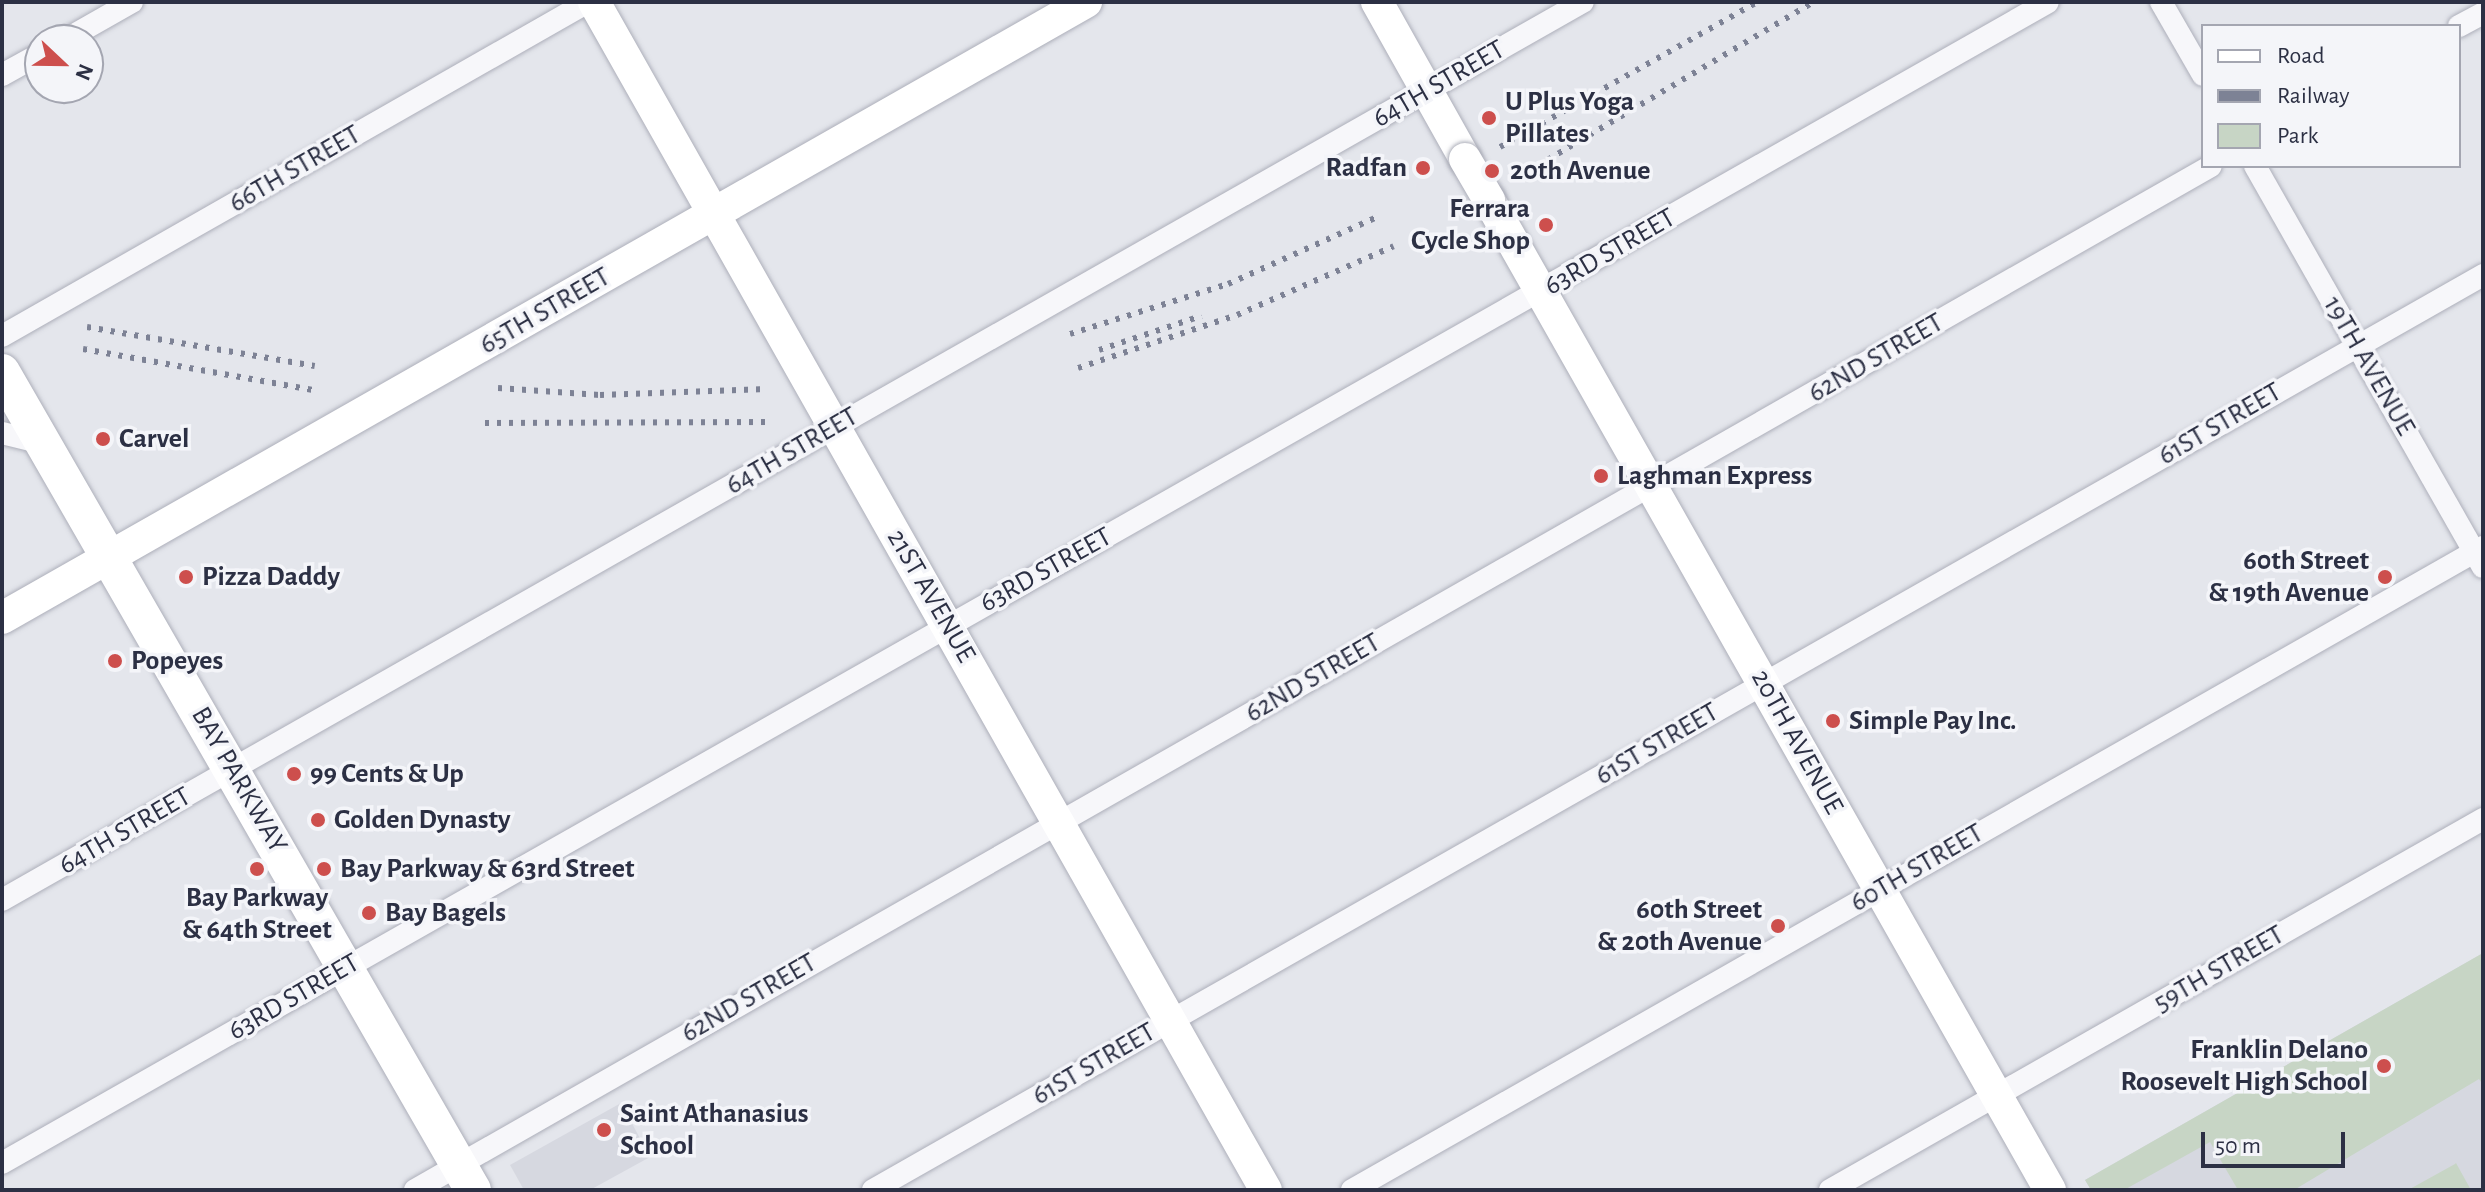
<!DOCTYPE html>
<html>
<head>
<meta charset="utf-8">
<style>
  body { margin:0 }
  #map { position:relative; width:2485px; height:1192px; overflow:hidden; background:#e4e6ec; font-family:"Alegreya Sans",sans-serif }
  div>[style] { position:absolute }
  .built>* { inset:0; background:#d6d8e0 }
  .green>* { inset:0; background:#c7d5c5 }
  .roads { filter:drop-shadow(0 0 2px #adafba) drop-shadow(0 0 2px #adafba) }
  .street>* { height:22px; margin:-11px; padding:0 11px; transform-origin:11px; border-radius:11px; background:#f7f7fa }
  .secondary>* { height:32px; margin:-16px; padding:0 16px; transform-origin:16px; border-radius:16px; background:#fff }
  .primary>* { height:36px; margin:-18px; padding:0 18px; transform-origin:18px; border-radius:18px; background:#fff }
  .rail>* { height:6px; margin-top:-3px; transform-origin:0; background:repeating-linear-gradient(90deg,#7d8295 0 4px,transparent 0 12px) }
  .bridges { filter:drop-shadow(0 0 2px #adafba) drop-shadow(0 0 2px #adafba) }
  .secondary-bridge>* { height:32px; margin:-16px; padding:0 16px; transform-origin:16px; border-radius:16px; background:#fff }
  .dots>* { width:22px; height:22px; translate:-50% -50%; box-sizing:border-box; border:4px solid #f4f5f9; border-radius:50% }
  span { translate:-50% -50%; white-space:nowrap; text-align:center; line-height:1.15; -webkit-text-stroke:7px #f4f5f9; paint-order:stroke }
  .street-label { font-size:28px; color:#2c3044 }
  .poi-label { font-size:28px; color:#2c3044; font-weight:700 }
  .left { translate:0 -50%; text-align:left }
  .right { translate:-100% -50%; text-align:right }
  .frame { position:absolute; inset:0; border:4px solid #2c3044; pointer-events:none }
  .legend { position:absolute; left:2201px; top:24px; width:260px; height:144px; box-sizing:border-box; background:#f4f5f9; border:2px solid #a4a6b1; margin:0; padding:10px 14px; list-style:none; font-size:24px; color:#2c3044 }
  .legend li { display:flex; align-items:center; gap:16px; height:40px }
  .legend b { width:40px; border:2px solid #a4a6b1 }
  .north { position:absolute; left:24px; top:24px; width:80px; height:80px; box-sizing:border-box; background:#f4f5f9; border:2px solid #a4a6b1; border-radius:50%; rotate:112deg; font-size:22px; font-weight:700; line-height:32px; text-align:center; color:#2c3044 }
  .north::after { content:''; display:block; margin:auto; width:28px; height:36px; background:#cd4f4d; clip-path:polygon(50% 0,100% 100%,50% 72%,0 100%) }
  .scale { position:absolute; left:2201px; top:1132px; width:144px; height:36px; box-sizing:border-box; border:4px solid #2c3044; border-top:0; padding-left:10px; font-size:24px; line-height:28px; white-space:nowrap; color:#2c3044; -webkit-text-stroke:6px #f4f5f9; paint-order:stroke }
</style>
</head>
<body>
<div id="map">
  <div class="built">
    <i style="clip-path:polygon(2483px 953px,2483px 1190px,2091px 1190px,2085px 1180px)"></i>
    <i style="clip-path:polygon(621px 1103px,650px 1157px,590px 1190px,524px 1190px,510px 1165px)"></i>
  </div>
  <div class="green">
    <i style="clip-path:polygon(2483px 953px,2483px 1085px,2479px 1079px,2294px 1190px,2238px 1190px,2210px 1142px,2124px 1190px,2091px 1190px,2085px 1180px)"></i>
    <i style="clip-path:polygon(2456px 1163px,2471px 1190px,2408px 1190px,2455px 1164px)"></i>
  </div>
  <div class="roads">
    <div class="street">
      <i style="left:2161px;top:2px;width:84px;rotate:60.1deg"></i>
      <i style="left:2459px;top:26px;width:27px;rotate:-28deg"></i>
      <i style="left:65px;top:40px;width:77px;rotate:-29.6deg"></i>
      <i style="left:2px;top:75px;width:43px;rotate:-28.9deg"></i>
      <i style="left:2255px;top:166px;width:461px;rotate:60.4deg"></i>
      <i style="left:2px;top:336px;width:675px;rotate:-29.68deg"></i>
      <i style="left:2px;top:433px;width:42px;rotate:13.7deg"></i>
      <i style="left:2px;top:900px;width:1818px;rotate:-29.6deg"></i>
      <i style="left:2px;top:1163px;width:2352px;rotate:-29.57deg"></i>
      <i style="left:415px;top:1190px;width:2067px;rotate:-29.69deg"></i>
      <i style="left:873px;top:1190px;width:1852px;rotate:-29.61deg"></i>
      <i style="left:1352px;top:1190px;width:1301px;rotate:-29.62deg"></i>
      <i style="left:1830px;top:1190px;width:751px;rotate:-29.6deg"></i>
    </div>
    <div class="secondary">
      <i style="left:594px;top:2px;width:1365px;rotate:60.51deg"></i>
      <i style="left:1377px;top:2px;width:180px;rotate:60.7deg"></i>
      <i style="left:1489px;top:200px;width:1138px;rotate:60.46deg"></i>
      <i style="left:2px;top:618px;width:1247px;rotate:-29.61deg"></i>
    </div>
    <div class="primary">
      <i style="left:2px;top:372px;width:944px;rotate:60.07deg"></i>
    </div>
  </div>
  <div class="rail">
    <i style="left:1500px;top:147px;width:295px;rotate:-29.4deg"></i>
    <i style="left:1517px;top:178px;width:345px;rotate:-30.7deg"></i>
    <i style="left:87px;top:327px;width:231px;rotate:9.7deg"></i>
    <i style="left:1070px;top:334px;width:166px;rotate:-17.6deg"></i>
    <i style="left:1228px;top:284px;width:166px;rotate:-24.2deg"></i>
    <i style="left:83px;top:349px;width:235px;rotate:10.1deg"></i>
    <i style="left:1099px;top:350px;width:108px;rotate:-18.4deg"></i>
    <i style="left:1078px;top:368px;width:168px;rotate:-18.4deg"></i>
    <i style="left:1237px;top:315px;width:171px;rotate:-23.7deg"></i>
    <i style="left:498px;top:388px;width:102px;rotate:3.9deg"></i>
    <i style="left:600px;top:395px;width:167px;rotate:-2.1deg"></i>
    <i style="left:485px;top:423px;width:284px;rotate:-0.2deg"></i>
  </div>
  <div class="bridges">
    <div class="secondary-bridge">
      <i style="left:1465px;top:159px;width:48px;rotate:59.7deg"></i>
    </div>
  </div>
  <div class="dots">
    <i style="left:1489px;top:118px;background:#cd4f4d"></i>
    <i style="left:1423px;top:168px;background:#cd4f4d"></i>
    <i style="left:1492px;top:171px;background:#cd4f4d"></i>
    <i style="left:1546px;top:225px;background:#cd4f4d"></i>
    <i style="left:103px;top:439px;background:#cd4f4d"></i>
    <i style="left:1601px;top:476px;background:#cd4f4d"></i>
    <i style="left:186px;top:577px;background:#cd4f4d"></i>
    <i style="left:2385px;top:577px;background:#cd4f4d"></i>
    <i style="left:115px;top:661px;background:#cd4f4d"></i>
    <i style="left:1833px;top:721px;background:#cd4f4d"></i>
    <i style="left:294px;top:774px;background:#cd4f4d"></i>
    <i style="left:318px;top:820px;background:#cd4f4d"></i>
    <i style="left:257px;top:869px;background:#cd4f4d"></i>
    <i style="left:324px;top:869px;background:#cd4f4d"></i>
    <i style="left:369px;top:913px;background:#cd4f4d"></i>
    <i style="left:1778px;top:926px;background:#cd4f4d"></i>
    <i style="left:2384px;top:1066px;background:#cd4f4d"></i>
    <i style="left:604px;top:1130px;background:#cd4f4d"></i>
  </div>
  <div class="street-label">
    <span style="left:1439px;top:84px;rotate:-30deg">64TH STREET</span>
    <span style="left:295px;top:169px;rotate:-30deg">66TH STREET</span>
    <span style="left:1610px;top:252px;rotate:-30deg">63RD STREET</span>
    <span style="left:545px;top:311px;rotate:-30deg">65TH STREET</span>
    <span style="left:1876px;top:358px;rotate:-30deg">62ND STREET</span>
    <span style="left:2369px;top:366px;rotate:60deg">19TH AVENUE</span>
    <span style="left:2220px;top:424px;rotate:-30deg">61ST STREET</span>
    <span style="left:792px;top:451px;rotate:-30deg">64TH STREET</span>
    <span style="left:1046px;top:570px;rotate:-29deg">63RD STREET</span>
    <span style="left:931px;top:596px;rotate:60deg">21ST AVENUE</span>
    <span style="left:1313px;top:678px;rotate:-30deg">62ND STREET</span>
    <span style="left:1797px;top:742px;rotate:61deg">20TH AVENUE</span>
    <span style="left:1657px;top:744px;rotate:-30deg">61ST STREET</span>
    <span style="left:239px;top:780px;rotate:60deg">BAY PARKWAY</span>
    <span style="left:125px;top:831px;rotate:-30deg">64TH STREET</span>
    <span style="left:1917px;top:868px;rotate:-30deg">60TH STREET</span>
    <span style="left:2219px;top:969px;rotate:-30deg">59TH STREET</span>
    <span style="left:294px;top:997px;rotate:-30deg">63RD STREET</span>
    <span style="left:749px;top:998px;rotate:-30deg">62ND STREET</span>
    <span style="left:1094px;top:1064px;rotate:-30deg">61ST STREET</span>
  </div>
  <div class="poi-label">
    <span class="left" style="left:1505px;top:118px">U Plus Yoga<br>Pillates</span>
    <span class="right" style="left:1407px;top:168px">Radfan</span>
    <span class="left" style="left:1510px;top:171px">20th Avenue</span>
    <span class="right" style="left:1530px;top:225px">Ferrara<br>Cycle Shop</span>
    <span class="left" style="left:119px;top:439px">Carvel</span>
    <span class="left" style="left:1617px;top:476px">Laghman Express</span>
    <span class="right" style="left:2369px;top:577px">60th Street<br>&amp; 19th Avenue</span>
    <span class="left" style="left:202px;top:577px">Pizza Daddy</span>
    <span class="left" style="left:131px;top:661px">Popeyes</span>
    <span class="left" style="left:1849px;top:721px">Simple Pay Inc.</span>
    <span class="left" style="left:310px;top:774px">99 Cents &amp; Up</span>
    <span class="left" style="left:334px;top:820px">Golden Dynasty</span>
    <span class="left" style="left:340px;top:869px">Bay Parkway &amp; 63rd Street</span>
    <span style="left:257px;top:914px">Bay Parkway<br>&amp; 64th Street</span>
    <span class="right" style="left:1762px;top:926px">60th Street<br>&amp; 20th Avenue</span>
    <span class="left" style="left:385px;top:913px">Bay Bagels</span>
    <span class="right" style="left:2368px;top:1066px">Franklin Delano<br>Roosevelt High School</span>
    <span class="left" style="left:620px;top:1130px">Saint Athanasius<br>School</span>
  </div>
  <div class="frame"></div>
  <ul class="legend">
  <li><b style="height:10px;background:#fff"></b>Road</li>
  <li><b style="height:10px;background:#7d8295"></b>Railway</li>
  <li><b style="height:22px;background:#c7d5c5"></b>Park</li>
  </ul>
  <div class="north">N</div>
  <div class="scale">50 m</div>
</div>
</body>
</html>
